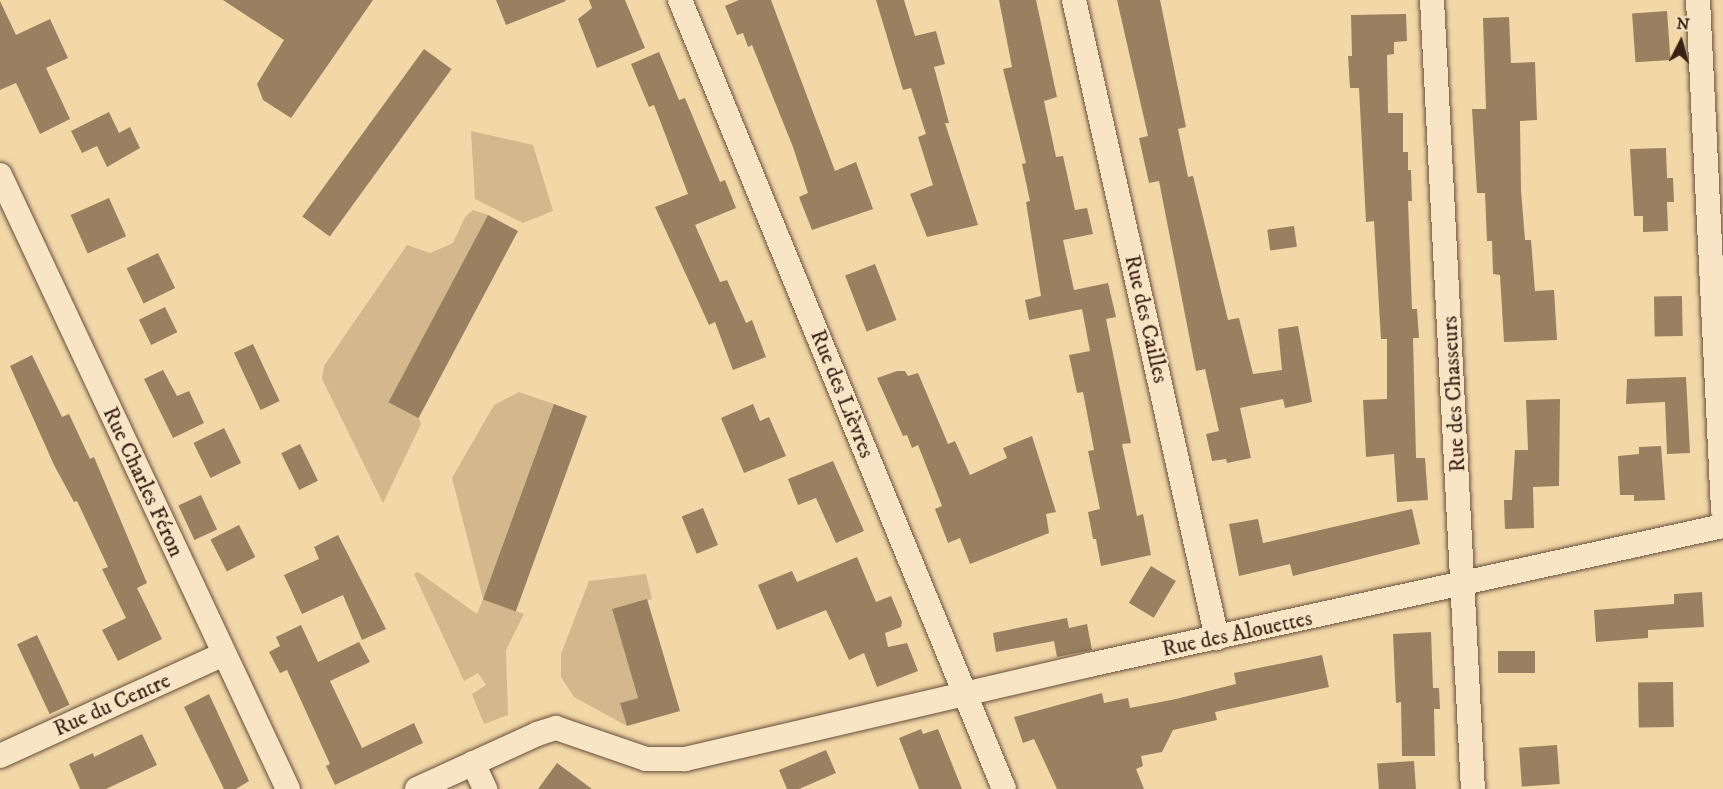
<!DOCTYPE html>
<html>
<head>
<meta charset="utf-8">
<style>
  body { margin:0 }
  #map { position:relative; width:1723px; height:789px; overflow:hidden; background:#f2d7a7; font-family:"IM FELL DW Pica",serif }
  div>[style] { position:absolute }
  .green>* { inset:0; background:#d3b88e }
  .building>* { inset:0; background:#998061; transform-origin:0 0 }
  .roads { filter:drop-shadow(0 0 2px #674e3a) drop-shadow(0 0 2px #674e3a) }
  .minor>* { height:24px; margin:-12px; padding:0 12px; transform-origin:12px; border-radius:12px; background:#f7e5c6 }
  span { translate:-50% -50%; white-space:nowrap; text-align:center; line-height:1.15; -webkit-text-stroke:4.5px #f7e5c6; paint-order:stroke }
  .street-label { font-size:22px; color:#392116 }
  .north { position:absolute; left:1651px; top:12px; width:60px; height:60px; -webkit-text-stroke:4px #f7e5c6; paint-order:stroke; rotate:6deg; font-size:16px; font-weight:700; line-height:24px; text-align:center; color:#392116 }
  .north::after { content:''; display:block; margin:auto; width:21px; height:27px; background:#392116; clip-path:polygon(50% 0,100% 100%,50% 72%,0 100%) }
</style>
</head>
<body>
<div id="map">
  <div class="green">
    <i style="clip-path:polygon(471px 131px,533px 145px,553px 211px,523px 223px,475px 199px)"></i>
    <i style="clip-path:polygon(473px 210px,488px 215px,389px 402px,419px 419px,421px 424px,383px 503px,322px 379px,324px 366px,407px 245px,430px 253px,453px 243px,465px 217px)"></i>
    <i style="clip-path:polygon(519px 392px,554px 404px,483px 599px,524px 614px,506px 650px,508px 715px,484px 724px,472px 694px,486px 685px,478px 673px,464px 681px,414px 574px,418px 572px,477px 614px,483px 599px,452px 478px,494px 405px)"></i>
    <i style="clip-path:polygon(646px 574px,652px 599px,612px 609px,638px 698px,620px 703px,627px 726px,574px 697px,561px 677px,561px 654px,589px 581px)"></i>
  </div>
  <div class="building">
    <i style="clip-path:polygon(223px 0,373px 0,291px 118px,263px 100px,257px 84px,284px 40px)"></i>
    <i style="clip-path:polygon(496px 0,565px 0,566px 1px,506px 25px)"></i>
    <i style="clip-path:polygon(589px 0,625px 0,645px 48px,597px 68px,578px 19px,592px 8px)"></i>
    <i style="clip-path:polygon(739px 0,771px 0,835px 171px,856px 162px,873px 209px,812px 230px,799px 197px,808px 193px,793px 147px,752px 45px,748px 47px,743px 33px,737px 35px,725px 6px)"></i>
    <i style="clip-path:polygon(876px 0,904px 0,915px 36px,936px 31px,945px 64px,934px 67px,949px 123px,945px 123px,978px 225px,927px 237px,910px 194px,933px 185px,918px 137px,926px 134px,911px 88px,903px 90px)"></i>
    <i style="clip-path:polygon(999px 0,1036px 0,1057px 97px,1044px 101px,1056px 157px,1063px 156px,1075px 210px,1087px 208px,1093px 234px,1063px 240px,1074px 290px,1108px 283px,1116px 317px,1106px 319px,1131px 443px,1122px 444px,1137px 516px,1143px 514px,1151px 555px,1101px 566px,1096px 539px,1093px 539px,1088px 512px,1100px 509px,1088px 451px,1094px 450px,1083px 392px,1077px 393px,1069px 355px,1090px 351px,1082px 309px,1029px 320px,1025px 300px,1041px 296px,1026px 202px,1030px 201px,1022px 164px,1026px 163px,1003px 69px,1012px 67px)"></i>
    <i style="clip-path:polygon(1117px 0,1160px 0,1186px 127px,1178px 129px,1188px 177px,1193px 176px,1228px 320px,1239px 318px,1253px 374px,1282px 370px,1278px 329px,1298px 326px,1312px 402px,1285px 408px,1283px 399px,1240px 408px,1251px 458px,1227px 463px,1226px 459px,1212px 461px,1206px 434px,1219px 431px,1205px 369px,1196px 371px,1159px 181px,1149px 183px,1139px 138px,1148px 136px)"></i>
    <i style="clip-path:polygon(0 1px,16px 35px,50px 19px,68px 58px,46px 68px,70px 119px,40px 134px,16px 83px,0 90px)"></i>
    <i style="left:1667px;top:11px;width:49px;height:35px;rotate:86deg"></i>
    <i style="clip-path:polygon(1406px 14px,1407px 41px,1394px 42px,1394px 54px,1387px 55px,1388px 113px,1403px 113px,1403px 152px,1408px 152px,1408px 170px,1411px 170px,1412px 201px,1408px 201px,1412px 309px,1417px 309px,1419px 338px,1413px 338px,1416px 458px,1425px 458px,1428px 500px,1397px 502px,1394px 454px,1366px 457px,1363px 400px,1387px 399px,1387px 339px,1381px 339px,1374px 221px,1366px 222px,1359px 88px,1350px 88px,1348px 56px,1352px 56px,1351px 15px)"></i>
    <i style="clip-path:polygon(1509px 17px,1511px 63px,1535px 62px,1537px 120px,1520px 121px,1521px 190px,1525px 240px,1531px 240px,1535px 291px,1554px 290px,1557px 340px,1504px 342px,1500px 275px,1493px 274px,1492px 241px,1487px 241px,1485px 193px,1477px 193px,1472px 109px,1486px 109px,1483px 18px)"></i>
    <i style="left:424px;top:49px;width:34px;height:207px;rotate:36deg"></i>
    <i style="clip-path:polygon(659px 52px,679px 100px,685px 98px,720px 182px,725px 180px,736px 208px,695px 225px,720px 282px,727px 280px,746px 323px,752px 320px,766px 357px,733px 370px,715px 322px,709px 325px,655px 207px,688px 194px,654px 105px,649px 107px,631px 64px)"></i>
    <i style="clip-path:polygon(109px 112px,119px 133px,130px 127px,140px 148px,107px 167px,97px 146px,82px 153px,71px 131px)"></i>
    <i style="clip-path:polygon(1666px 148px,1667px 178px,1673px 178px,1674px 202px,1667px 202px,1668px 231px,1643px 232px,1643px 216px,1634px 216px,1630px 149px)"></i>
    <i style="left:109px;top:198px;width:42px;height:42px;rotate:66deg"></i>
    <i style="left:488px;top:215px;width:34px;height:212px;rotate:28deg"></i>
    <i style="left:1294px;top:226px;width:21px;height:27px;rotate:82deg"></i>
    <i style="left:158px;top:253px;width:39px;height:35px;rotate:64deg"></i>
    <i style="left:875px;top:264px;width:60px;height:32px;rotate:69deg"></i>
    <i style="left:1682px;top:296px;width:40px;height:28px;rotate:89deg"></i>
    <i style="left:165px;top:307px;width:28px;height:29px;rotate:64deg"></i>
    <i style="left:253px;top:344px;width:63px;height:21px;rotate:65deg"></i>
    <i style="clip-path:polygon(32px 355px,62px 417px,69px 414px,90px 459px,94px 457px,147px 583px,137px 588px,162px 639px,118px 661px,102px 630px,126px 618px,102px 569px,108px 567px,77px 501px,74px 502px,54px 465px,10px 366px)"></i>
    <i style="clip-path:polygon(163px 370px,177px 396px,189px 391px,204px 423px,173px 438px,144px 379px)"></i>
    <i style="clip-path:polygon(897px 371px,905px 371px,908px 376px,918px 373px,948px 444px,955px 441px,970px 475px,1007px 458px,1003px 448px,1032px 436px,1056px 512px,1046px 514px,1049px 533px,970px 564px,960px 538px,948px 543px,935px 509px,942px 506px,918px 445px,912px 448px,907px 435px,903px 436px,877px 378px)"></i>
    <i style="clip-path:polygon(1686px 377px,1690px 453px,1667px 454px,1665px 402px,1626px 404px,1627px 379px)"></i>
    <i style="clip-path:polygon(1560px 399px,1559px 486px,1533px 487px,1534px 528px,1505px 529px,1504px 500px,1512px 500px,1515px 450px,1528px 450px,1526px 400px)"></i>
    <i style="left:554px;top:404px;width:35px;height:208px;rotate:20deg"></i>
    <i style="clip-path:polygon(753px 404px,760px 421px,769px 417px,786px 456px,744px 473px,721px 418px)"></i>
    <i style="left:224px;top:428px;width:39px;height:34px;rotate:64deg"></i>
    <i style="left:300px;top:444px;width:41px;height:21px;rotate:64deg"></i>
    <i style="clip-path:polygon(1661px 446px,1665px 500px,1634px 501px,1634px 495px,1620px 495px,1618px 456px,1639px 454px,1639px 447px)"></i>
    <i style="clip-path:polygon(833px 461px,864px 531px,836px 543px,816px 498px,798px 505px,788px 479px)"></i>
    <i style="left:201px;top:495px;width:38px;height:25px;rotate:65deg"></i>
    <i style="left:703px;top:508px;width:40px;height:23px;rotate:68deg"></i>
    <i style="clip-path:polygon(1412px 509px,1420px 544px,1293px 576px,1290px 564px,1239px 576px,1229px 524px,1258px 519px,1263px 543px)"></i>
    <i style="left:239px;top:525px;width:36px;height:32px;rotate:63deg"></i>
    <i style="clip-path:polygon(338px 535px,386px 629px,362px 640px,343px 595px,302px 614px,284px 575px,319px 559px,314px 547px)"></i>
    <i style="clip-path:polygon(857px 557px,876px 602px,891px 596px,902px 622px,901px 627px,885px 633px,888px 647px,907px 643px,918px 671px,877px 687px,864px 653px,849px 660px,826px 610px,777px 630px,758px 585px,792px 571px,797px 582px)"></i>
    <i style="left:1151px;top:566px;width:29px;height:43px;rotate:31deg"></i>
    <i style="clip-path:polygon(1702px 592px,1704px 627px,1648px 630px,1648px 638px,1596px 642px,1594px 610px,1674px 604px,1674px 594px)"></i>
    <i style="clip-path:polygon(647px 599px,680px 711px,627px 726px,620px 703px,638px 698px,612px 609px)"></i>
    <i style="clip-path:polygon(1067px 618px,1069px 628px,1087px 624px,1092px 650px,1057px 657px,1054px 641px,996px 652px,993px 633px)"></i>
    <i style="clip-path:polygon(301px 625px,318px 662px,359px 642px,370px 662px,330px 681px,362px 748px,414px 723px,423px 743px,335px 785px,326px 766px,330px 764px,287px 670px,280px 673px,269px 652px,280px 646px,276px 637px)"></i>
    <i style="clip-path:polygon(1431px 632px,1433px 688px,1439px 688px,1440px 709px,1434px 709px,1435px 756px,1402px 756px,1401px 702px,1396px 703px,1393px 634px)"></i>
    <i style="left:37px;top:635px;width:77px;height:22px;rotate:65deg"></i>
    <i style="left:1535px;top:651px;width:22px;height:37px;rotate:90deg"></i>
    <i style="clip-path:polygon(1322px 655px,1329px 687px,1215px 712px,1217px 720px,1173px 730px,1162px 752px,1141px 756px,1143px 766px,1136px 769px,1144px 789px,1057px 789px,1034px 739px,1023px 743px,1014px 717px,1102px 693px,1104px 703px,1128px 698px,1130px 708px,1176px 699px,1236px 684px,1234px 673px)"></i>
    <i style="left:1673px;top:682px;width:45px;height:35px;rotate:89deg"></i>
    <i style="clip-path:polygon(209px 694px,249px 781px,236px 789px,224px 789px,184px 707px)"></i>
    <i style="clip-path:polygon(921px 729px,923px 734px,938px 729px,962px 789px,919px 789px,899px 738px)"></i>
    <i style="clip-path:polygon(142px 734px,157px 765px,106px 789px,80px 789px,69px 764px,93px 753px,94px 757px)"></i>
    <i style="left:1557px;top:745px;width:39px;height:38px;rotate:86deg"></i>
    <i style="clip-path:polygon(826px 750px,836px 773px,799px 789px,787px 789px,779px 770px)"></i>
    <i style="left:1414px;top:761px;width:28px;height:37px;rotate:86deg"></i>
    <i style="clip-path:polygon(557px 763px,592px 789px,538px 789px)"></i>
  </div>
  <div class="roads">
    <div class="minor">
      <i style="left:680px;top:0;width:853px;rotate:67.67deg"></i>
      <i style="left:1074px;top:0;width:654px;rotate:77.37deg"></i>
      <i style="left:1432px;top:0;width:790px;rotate:87.03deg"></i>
      <i style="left:1698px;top:0;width:511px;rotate:87.19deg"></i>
      <i style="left:0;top:175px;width:678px;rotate:64.87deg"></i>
      <i style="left:0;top:756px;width:246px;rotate:-24.5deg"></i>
      <i style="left:473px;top:763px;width:29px;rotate:65deg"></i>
      <i style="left:417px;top:789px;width:132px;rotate:-24.6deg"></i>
      <i style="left:537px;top:734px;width:20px;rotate:-18deg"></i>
      <i style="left:556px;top:728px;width:95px;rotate:19deg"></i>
      <i style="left:646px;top:759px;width:39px"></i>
      <i style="left:685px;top:759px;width:415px;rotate:-13.1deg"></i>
      <i style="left:1089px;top:665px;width:649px;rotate:-12.37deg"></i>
    </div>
  </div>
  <div class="street-label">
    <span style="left:1146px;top:319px;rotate:77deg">Rue des Cailles</span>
    <span style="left:842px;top:394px;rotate:68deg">Rue des Lièvres</span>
    <span style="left:1454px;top:394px;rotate:-93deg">Rue des Chasseurs</span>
    <span style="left:143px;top:482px;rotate:65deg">Rue Charles Féron</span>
    <span style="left:1237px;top:634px;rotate:-12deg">Rue des Alouettes</span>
    <span style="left:112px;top:705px;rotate:-24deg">Rue du Centre</span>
  </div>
  <div class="north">N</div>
</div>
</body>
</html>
